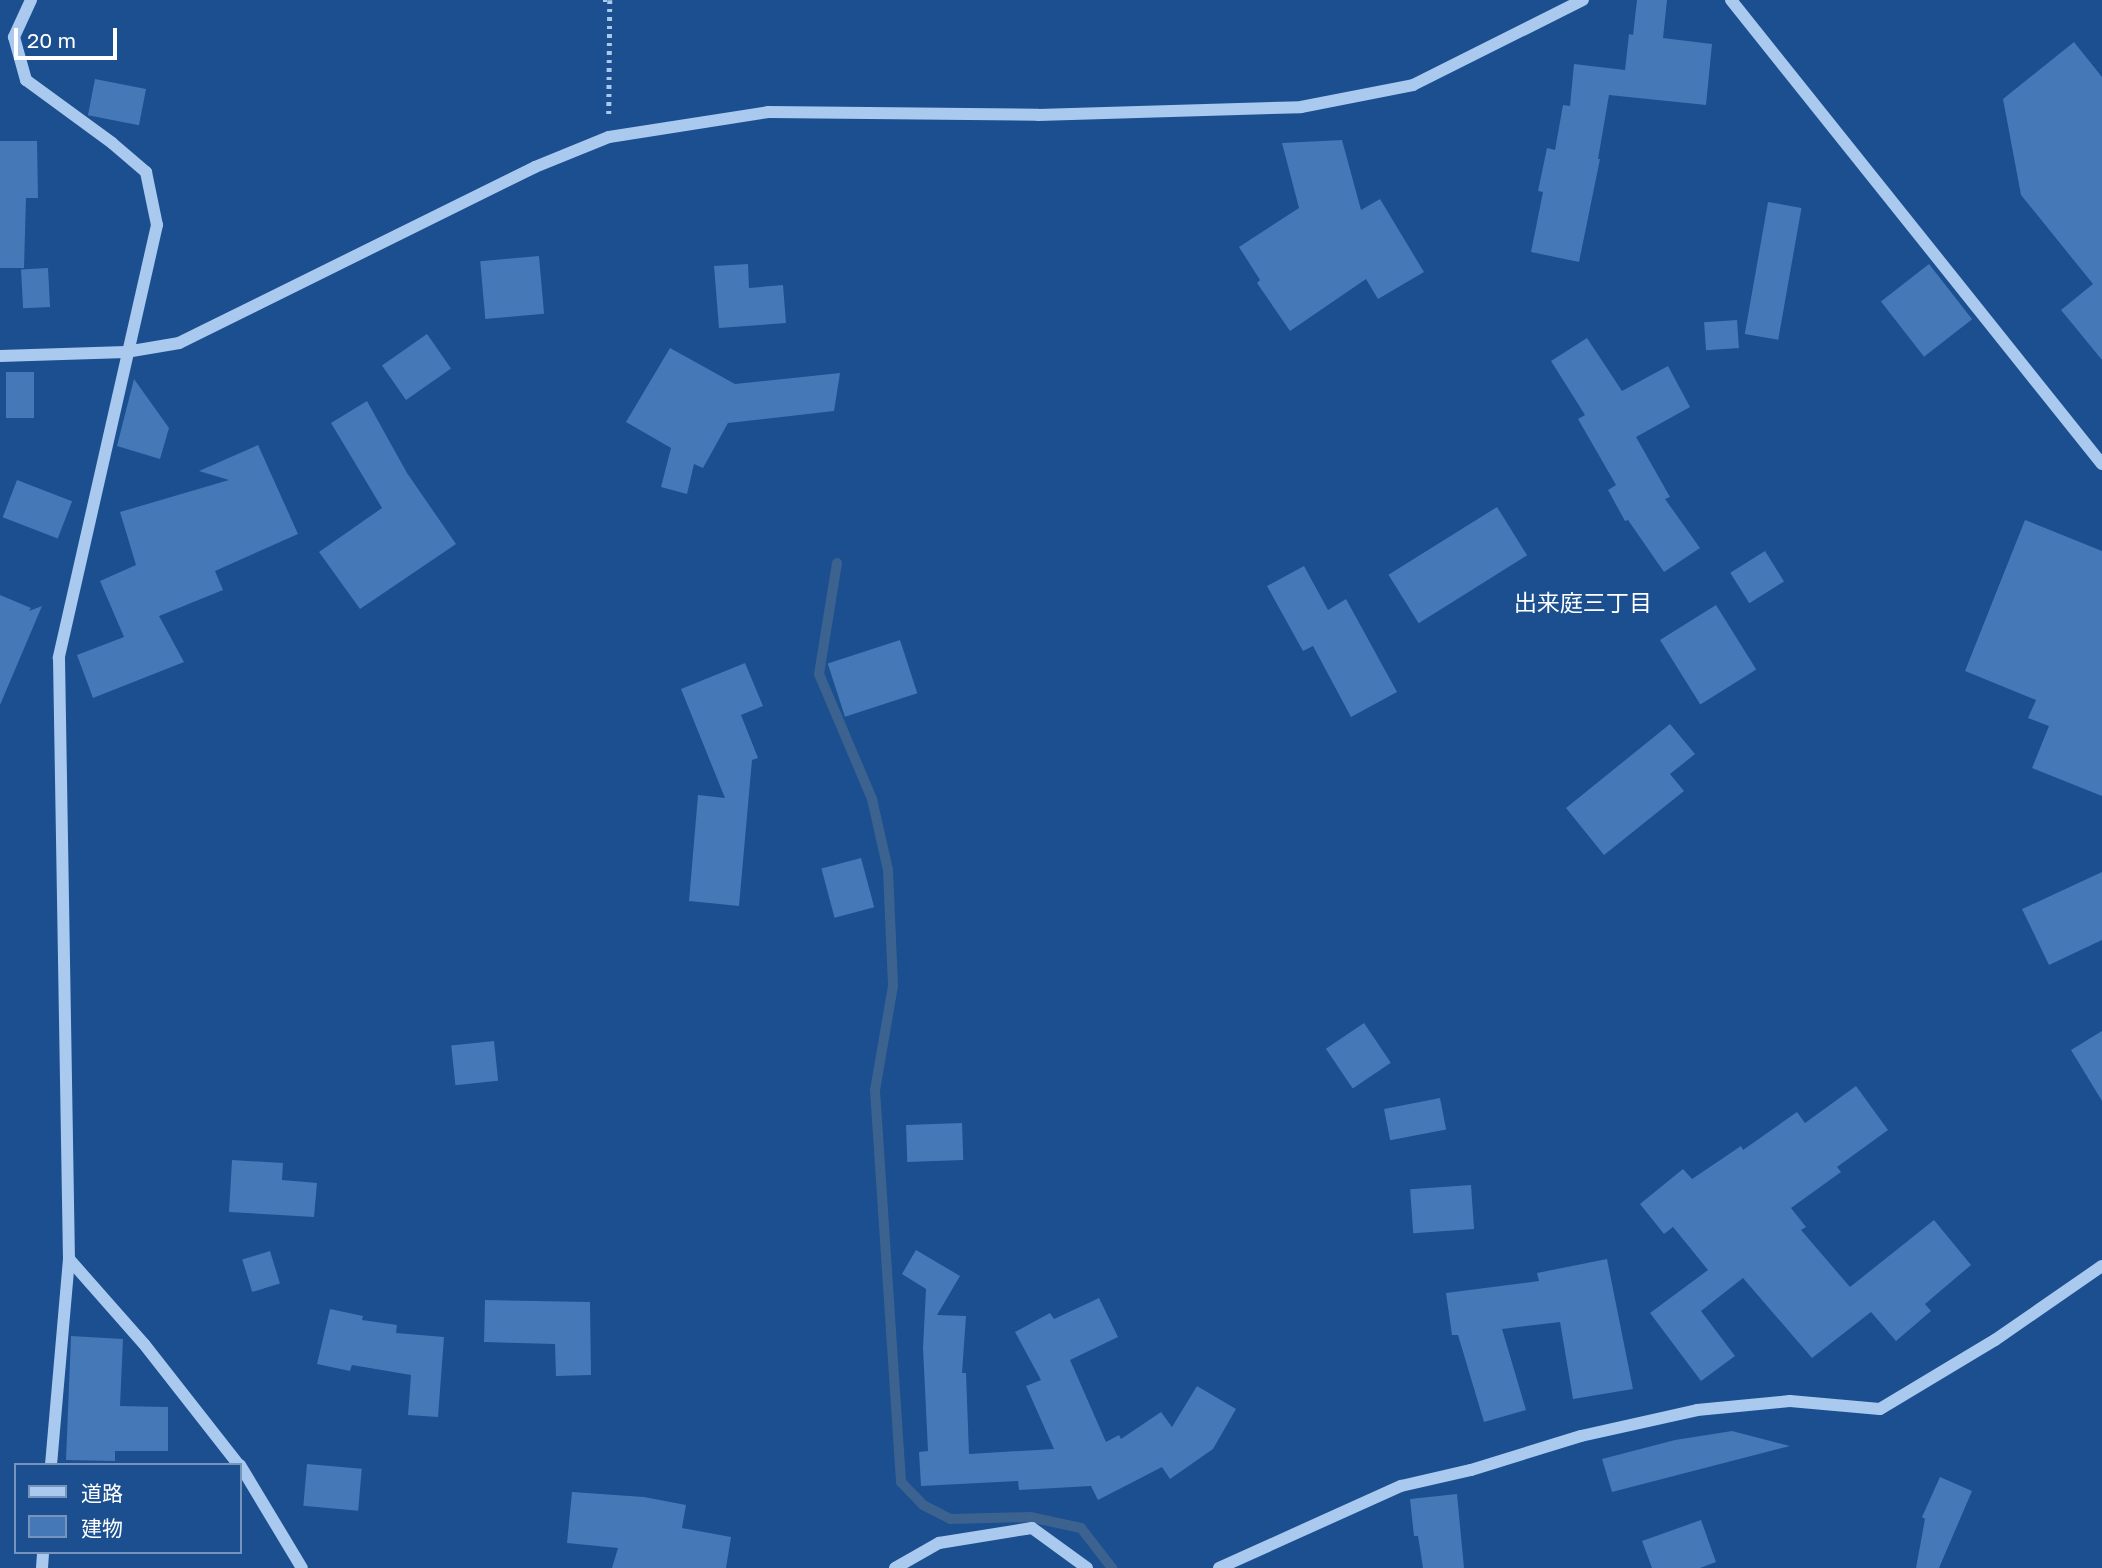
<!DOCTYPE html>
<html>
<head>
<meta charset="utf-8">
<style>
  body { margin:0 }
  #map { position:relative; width:2102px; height:1568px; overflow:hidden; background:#1b4f8f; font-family:"Golos Text","Noto Sans JP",sans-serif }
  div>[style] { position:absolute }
  .stream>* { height:10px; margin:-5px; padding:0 5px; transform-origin:5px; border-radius:5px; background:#3c6290 }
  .building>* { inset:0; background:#4478b7; transform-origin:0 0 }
  .path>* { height:4.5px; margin-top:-2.25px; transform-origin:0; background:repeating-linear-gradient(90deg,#a9c9ee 0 3.5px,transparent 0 8.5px) }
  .minor>* { height:12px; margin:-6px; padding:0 6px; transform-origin:6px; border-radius:6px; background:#a9c9ee }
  span { translate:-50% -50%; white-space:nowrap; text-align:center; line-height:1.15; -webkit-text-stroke:6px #1b4f8f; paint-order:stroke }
  .neighbourhood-label { font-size:23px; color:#fff }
  .legend { position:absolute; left:14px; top:1463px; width:228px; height:91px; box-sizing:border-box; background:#1b4f8f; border:2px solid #7695bc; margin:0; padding:9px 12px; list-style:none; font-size:21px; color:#fff }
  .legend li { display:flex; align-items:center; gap:14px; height:35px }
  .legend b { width:35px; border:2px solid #7695bc }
  .scale { position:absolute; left:14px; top:28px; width:103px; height:32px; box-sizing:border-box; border:4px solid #fff; border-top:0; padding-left:9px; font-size:21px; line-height:24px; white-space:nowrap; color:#fff; -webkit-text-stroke:5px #1b4f8f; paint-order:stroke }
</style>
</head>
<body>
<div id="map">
  <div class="stream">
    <i style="left:837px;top:563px;width:112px;rotate:99.2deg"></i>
    <i style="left:819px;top:674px;width:136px;rotate:67deg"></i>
    <i style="left:872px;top:799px;width:73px;rotate:77.3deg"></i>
    <i style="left:888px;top:870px;width:116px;rotate:87.5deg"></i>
    <i style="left:893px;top:986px;width:106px;rotate:99.8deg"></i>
    <i style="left:875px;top:1090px;width:393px;rotate:86.2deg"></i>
    <i style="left:901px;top:1482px;width:32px;rotate:46deg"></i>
    <i style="left:923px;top:1505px;width:30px;rotate:27deg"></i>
    <i style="left:950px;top:1519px;width:80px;rotate:-1.4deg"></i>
    <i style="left:1030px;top:1517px;width:52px;rotate:12.2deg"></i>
    <i style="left:1081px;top:1528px;width:51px;rotate:52.2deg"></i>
  </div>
  <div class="building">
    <i style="clip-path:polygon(1637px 0,1667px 0,1663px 38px,1712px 44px,1706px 105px,1609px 95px,1598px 159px,1600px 159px,1579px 262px,1531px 252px,1543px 192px,1538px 191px,1547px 148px,1555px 150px,1563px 105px,1570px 106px,1574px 64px,1625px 70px,1629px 34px,1633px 35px)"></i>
    <i style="clip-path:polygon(2074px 42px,2102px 77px,2102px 360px,2061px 310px,2093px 284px,2021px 195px,2003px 99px)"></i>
    <i style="left:95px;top:79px;width:52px;height:37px;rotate:11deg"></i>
    <i style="clip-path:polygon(1342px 140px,1361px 210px,1380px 199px,1424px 272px,1378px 299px,1366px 279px,1290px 331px,1257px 283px,1260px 280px,1239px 247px,1299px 208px,1282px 143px)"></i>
    <i style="clip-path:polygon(0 141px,37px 141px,38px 198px,26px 198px,24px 268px,0 268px)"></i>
    <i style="left:1768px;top:202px;width:34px;height:134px;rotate:10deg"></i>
    <i style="left:539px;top:256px;width:58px;height:59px;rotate:85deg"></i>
    <i style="clip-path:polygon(748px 264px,749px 288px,783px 285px,786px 323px,719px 328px,714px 266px)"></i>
    <i style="left:1929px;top:264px;width:70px;height:61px;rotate:52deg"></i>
    <i style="left:48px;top:268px;width:39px;height:27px;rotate:87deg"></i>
    <i style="left:1737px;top:320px;width:28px;height:33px;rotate:86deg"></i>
    <i style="left:427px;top:334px;width:42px;height:55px;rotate:55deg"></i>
    <i style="clip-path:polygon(1587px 338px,1622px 391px,1668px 366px,1690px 407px,1636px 437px,1670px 497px,1665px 499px,1700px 548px,1664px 572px,1628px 520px,1625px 521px,1608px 490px,1616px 485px,1578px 419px,1585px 415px,1551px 361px)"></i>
    <i style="clip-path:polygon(670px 348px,735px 384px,840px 373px,834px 411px,728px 423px,703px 468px,694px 464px,687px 494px,661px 487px,671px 448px,626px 422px)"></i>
    <i style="left:6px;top:372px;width:28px;height:46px"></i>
    <i style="clip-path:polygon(134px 379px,169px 428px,160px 459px,117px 446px)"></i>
    <i style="clip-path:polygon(367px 401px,407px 473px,456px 544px,360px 609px,319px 552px,382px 508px,331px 423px)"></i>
    <i style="clip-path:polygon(258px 445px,298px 534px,215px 571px,223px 590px,159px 616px,184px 662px,93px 698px,77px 655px,124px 637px,100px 581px,136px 565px,120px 512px,229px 480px,199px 471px)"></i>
    <i style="left:17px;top:480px;width:59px;height:40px;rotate:21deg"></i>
    <i style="left:1497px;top:507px;width:57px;height:128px;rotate:58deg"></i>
    <i style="clip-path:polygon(2025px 520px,2102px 551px,2102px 796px,2032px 768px,2049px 726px,2028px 718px,2036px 700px,1965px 671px)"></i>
    <i style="left:1765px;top:551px;width:36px;height:41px;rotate:58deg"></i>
    <i style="clip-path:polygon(1304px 566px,1328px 610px,1346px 599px,1397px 692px,1351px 717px,1313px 646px,1303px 651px,1267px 586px)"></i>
    <i style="clip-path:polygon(0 595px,31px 608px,29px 611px,42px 606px,0 705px)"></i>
    <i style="left:1716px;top:605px;width:76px;height:66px;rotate:58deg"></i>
    <i style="left:900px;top:640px;width:56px;height:76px;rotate:72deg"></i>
    <i style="clip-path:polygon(745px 663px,763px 706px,741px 715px,758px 758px,752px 760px,739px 906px,689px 901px,698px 795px,725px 798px,681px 689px)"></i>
    <i style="clip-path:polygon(1670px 724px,1695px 754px,1670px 774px,1684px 791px,1604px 855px,1566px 808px)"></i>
    <i style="left:861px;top:858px;width:51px;height:41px;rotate:75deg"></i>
    <i style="clip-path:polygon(2102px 872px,2102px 940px,2049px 965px,2022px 909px)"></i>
    <i style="left:1364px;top:1023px;width:48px;height:46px;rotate:56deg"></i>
    <i style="clip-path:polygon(2102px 1031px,2102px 1101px,2071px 1050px)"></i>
    <i style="left:494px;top:1041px;width:40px;height:43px;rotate:84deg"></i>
    <i style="clip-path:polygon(1856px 1086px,1888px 1130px,1837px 1167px,1841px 1172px,1791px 1208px,1806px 1227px,1801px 1230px,1850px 1287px,1934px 1220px,1971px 1265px,1925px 1304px,1931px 1311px,1896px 1341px,1871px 1312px,1812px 1358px,1743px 1278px,1701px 1311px,1735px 1356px,1701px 1381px,1650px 1313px,1708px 1270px,1673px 1227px,1664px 1234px,1640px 1204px,1683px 1169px,1692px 1179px,1741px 1146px,1743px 1150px,1797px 1112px,1805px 1123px)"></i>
    <i style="left:1440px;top:1098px;width:32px;height:57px;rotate:79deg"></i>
    <i style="left:962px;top:1123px;width:37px;height:56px;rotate:88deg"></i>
    <i style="clip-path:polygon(232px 1160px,283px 1163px,282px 1180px,317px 1183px,314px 1217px,229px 1212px)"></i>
    <i style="left:1471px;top:1185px;width:44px;height:61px;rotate:86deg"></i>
    <i style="clip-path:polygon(916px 1250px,960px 1276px,937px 1315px,966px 1316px,962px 1373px,966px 1373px,969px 1454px,1054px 1449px,1026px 1386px,1041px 1380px,1015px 1332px,1050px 1313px,1054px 1319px,1099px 1298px,1118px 1337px,1070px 1360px,1106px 1442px,1119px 1435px,1121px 1439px,1161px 1412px,1172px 1427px,1197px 1386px,1236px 1409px,1213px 1449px,1170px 1479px,1162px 1467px,1098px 1500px,1091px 1486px,1019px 1490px,1018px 1481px,921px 1486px,919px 1452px,928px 1451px,923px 1348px,926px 1289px,902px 1274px)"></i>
    <i style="left:270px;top:1251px;width:34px;height:29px;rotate:73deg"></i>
    <i style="clip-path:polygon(1607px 1259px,1633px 1389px,1573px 1399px,1560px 1322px,1502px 1329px,1526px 1410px,1484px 1422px,1458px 1335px,1452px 1335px,1446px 1293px,1539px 1281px,1537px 1273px)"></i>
    <i style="clip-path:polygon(485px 1300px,590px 1302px,591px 1375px,556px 1376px,555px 1344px,484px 1342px)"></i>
    <i style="clip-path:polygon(330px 1309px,363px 1316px,362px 1320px,397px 1325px,396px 1333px,444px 1337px,438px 1417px,408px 1415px,411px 1375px,352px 1365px,350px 1371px,317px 1364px)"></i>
    <i style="clip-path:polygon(71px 1336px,123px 1339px,120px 1406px,168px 1407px,168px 1451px,115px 1451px,115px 1461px,66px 1460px)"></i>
    <i style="clip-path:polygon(1732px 1431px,1790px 1446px,1612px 1492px,1602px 1459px,1675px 1440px)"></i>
    <i style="left:307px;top:1464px;width:55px;height:42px;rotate:5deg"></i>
    <i style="clip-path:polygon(1940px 1477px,1972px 1491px,1939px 1568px,1916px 1568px,1925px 1519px,1922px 1517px)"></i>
    <i style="clip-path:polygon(572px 1492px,644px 1497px,686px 1505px,682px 1528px,731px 1537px,726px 1568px,612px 1568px,618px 1548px,567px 1543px)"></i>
    <i style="clip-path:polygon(1457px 1494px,1464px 1568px,1423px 1568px,1418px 1536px,1414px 1536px,1410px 1499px)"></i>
    <i style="clip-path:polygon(1701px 1520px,1716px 1562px,1700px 1568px,1652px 1568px,1642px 1541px)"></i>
  </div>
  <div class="path">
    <i style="left:603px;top:0;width:7px"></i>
    <i style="left:610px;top:0;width:115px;rotate:90.5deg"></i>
  </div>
  <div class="minor">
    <i style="left:31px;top:0;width:41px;rotate:114.7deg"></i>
    <i style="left:14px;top:37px;width:45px;rotate:74.4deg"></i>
    <i style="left:26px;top:80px;width:107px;rotate:36.2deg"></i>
    <i style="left:112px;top:143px;width:45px;rotate:40.5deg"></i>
    <i style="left:146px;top:172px;width:54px;rotate:78.3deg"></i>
    <i style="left:157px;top:225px;width:444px;rotate:102.8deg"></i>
    <i style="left:59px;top:658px;width:601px;rotate:89.05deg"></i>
    <i style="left:69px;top:1259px;width:207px;rotate:95deg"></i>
    <i style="left:1731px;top:0;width:594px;rotate:51.36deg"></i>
    <i style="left:0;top:356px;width:126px;rotate:-1.8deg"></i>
    <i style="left:126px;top:352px;width:54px;rotate:-9.6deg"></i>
    <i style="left:179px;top:343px;width:397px;rotate:-26.3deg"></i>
    <i style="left:535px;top:167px;width:80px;rotate:-22.1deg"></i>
    <i style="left:609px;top:137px;width:161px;rotate:-8.9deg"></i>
    <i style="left:768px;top:112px;width:270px;rotate:0.6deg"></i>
    <i style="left:1038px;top:115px;width:263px;rotate:-1.7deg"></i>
    <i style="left:1301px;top:107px;width:114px;rotate:-11.1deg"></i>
    <i style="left:1413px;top:85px;width:190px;rotate:-26.6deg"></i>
    <i style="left:69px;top:1259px;width:113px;rotate:48.6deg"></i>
    <i style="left:144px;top:1344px;width:154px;rotate:51.9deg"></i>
    <i style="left:240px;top:1465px;width:120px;rotate:59deg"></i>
    <i style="left:42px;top:1568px;width:16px;rotate:-86deg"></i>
    <i style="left:895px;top:1568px;width:51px;rotate:-29.6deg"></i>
    <i style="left:939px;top:1543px;width:94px;rotate:-9.2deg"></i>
    <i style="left:1032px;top:1528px;width:68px;rotate:36deg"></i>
    <i style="left:1219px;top:1568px;width:200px;rotate:-24.3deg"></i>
    <i style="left:1401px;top:1486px;width:72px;rotate:-12.9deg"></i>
    <i style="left:1471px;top:1470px;width:115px;rotate:-17.2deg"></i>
    <i style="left:1581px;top:1436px;width:119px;rotate:-12.6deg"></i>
    <i style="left:1697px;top:1410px;width:93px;rotate:-5.5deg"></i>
    <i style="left:1790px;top:1401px;width:90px;rotate:5.1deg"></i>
    <i style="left:1880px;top:1409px;width:134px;rotate:-31deg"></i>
    <i style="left:1995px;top:1340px;width:130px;rotate:-34.7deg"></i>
  </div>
  <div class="neighbourhood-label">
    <span style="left:1583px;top:602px">出来庭三丁目</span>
  </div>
  <ul class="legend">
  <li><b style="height:9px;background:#a9c9ee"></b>道路</li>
  <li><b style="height:19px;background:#4478b7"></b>建物</li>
  </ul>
  <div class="scale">20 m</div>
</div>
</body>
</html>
